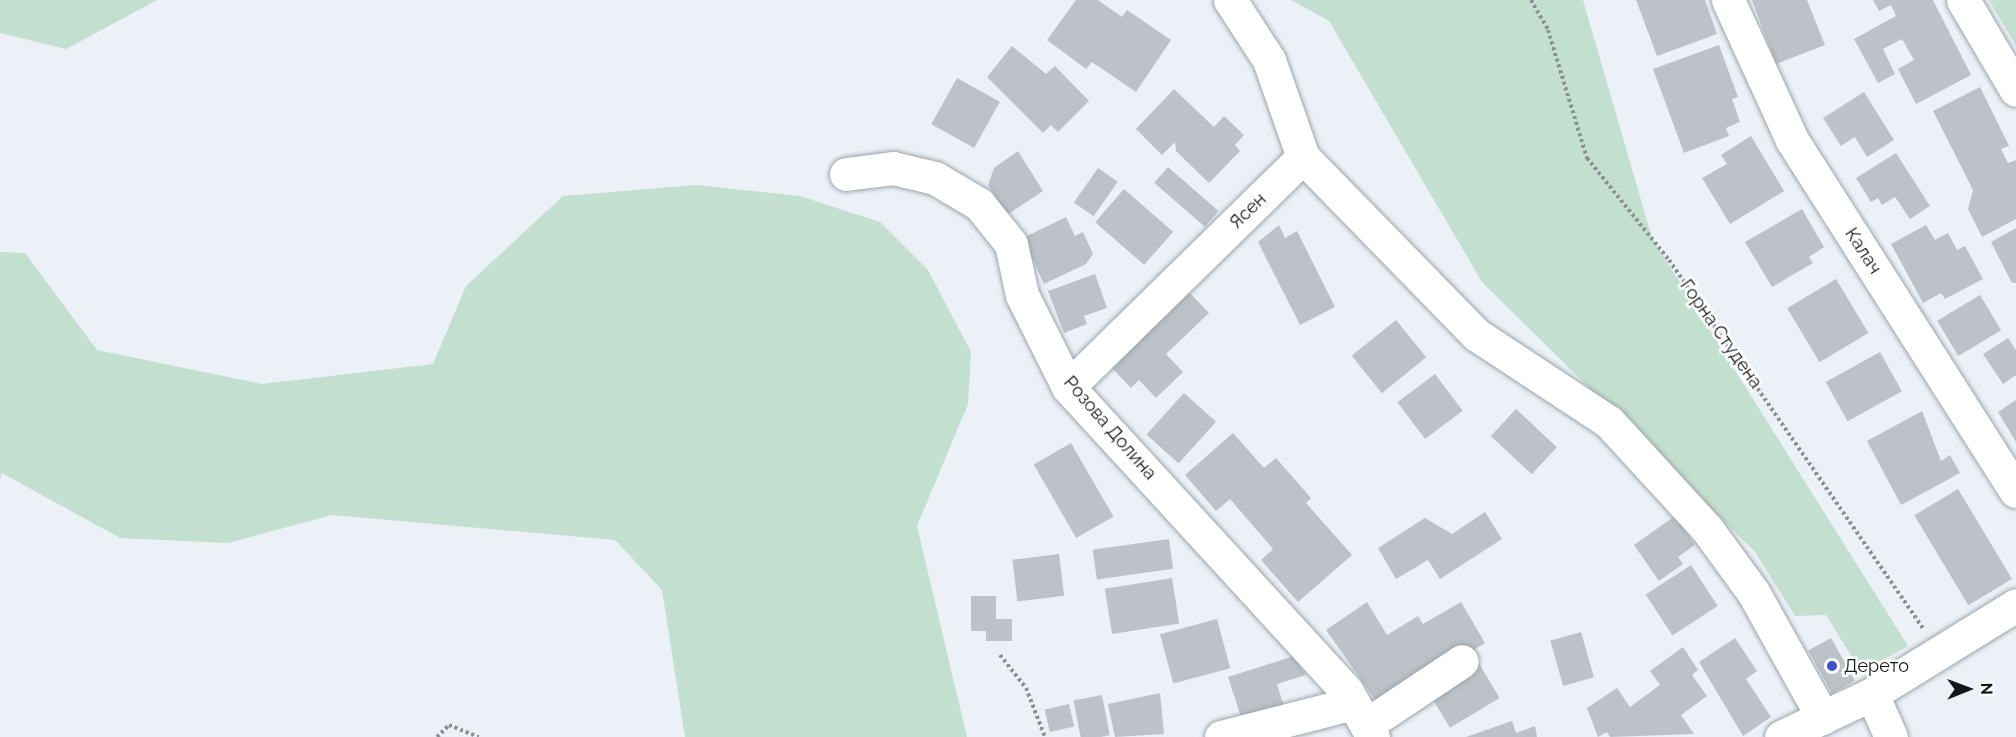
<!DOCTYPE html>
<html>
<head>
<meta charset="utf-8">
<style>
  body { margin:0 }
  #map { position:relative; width:2016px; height:737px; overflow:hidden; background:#ebf1f7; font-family:Raleway,sans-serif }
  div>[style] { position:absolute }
  .green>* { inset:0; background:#c3dfcf }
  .building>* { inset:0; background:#bcc2c8; transform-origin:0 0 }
  .path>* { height:4px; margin-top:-2px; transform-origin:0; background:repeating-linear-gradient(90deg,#8c9094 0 3px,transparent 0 6px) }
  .roads { filter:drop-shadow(0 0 2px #9ea4aa) drop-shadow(0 0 2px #9ea4aa) }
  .minor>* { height:33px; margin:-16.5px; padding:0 16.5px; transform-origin:16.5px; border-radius:16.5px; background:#fff }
  .dots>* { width:16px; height:16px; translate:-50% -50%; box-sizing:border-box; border:3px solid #fff; border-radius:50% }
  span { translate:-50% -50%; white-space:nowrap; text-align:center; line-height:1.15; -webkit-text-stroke:5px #fff; paint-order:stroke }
  .street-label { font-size:18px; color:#141618 }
  .poi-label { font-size:18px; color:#141618 }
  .left { translate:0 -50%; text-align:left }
  .north { position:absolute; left:1938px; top:659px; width:60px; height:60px; -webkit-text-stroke:4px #fff; paint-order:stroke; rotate:89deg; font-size:16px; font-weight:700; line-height:24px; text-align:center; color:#141618 }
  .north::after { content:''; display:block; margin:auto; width:21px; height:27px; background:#141618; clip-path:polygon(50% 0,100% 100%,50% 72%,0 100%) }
</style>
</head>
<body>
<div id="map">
  <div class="green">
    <i style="clip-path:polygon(0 0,157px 0,66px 49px,0 33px)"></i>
    <i style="clip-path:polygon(1291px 0,1583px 0,1652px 238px,1908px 646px,1861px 672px,1826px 615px,1795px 616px,1755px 552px,1482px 282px,1329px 21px)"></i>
    <i style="clip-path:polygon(1989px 0,2016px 0,2016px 46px)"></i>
    <i style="clip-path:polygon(696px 185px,800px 196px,880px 222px,928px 270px,971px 352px,968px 404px,917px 526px,967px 737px,685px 737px,662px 590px,615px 540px,332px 515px,228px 543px,120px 538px,2px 473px,0 479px,0 252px,25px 253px,97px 350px,262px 384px,433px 364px,466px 286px,563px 196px)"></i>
  </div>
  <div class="building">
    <i style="clip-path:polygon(1076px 0,1098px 0,1122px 17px,1127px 10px,1171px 40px,1136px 92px,1092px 62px,1086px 69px,1047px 40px)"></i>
    <i style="clip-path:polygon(1636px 0,1705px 0,1717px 34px,1657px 56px)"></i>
    <i style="clip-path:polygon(1752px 0,1807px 0,1825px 45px,1776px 64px)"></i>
    <i style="clip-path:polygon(1873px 0,1933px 0,1971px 75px,1916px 104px,1898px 69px,1914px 60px,1902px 39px,1883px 49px,1895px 74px,1878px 83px,1854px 39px,1896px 16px,1891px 5px,1879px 11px)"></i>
    <i style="clip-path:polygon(1719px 45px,1738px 97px,1732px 99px,1740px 122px,1726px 128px,1729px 136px,1684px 153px,1653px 69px)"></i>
    <i style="clip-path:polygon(1012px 46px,1046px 74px,1055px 66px,1089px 101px,1058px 132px,1051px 125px,1043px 133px,987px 77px)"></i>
    <i style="left:957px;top:78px;width:49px;height:53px;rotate:29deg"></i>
    <i style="clip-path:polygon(1980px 87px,2009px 146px,2001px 149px,2008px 163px,2016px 160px,2016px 219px,1982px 237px,1968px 209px,1973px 190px,1933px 111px)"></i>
    <i style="clip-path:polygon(1174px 89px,1214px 127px,1224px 116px,1244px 135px,1235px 145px,1240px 151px,1209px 183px,1176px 151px,1175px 142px,1162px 155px,1136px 129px)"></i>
    <i style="clip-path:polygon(1864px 92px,1894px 140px,1867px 157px,1855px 137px,1841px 146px,1823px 118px)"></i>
    <i style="clip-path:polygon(1751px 136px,1784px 191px,1730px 224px,1702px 178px,1727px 164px,1721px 155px)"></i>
    <i style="clip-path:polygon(1018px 151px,1043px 191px,1007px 215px,988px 185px,994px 168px)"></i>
    <i style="clip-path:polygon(1896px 153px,1930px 206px,1910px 219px,1895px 197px,1882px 205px,1878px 198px,1871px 202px,1856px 178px)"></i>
    <i style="left:1168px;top:167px;width:67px;height:21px;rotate:41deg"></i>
    <i style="left:1098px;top:168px;width:24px;height:42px;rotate:35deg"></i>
    <i style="left:1124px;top:189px;width:65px;height:44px;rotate:41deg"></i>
    <i style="clip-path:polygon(1802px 209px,1824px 247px,1809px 257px,1813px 263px,1772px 287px,1745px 242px)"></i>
    <i style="clip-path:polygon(1066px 217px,1075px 236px,1083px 232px,1093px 254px,1086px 264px,1044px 284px,1023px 238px)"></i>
    <i style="clip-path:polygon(1279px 225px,1285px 238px,1297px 231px,1335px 307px,1300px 325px,1258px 242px)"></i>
    <i style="clip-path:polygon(1926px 225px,1935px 240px,1948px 233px,1957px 250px,1965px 246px,1983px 279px,1945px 299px,1941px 293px,1923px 303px,1891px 244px)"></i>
    <i style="clip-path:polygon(2016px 228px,2016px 283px,2012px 283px,1991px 242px)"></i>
    <i style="clip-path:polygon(1095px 274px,1107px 308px,1084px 316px,1087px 324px,1064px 333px,1048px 291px)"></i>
    <i style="left:1836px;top:279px;width:63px;height:57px;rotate:59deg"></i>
    <i style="clip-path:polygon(1189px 292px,1209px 313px,1166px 354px,1183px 372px,1156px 398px,1139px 380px,1131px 388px,1111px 367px)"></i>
    <i style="left:1980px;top:295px;width:41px;height:50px;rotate:59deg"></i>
    <i style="left:1396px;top:320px;width:48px;height:57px;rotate:51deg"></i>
    <i style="clip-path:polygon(2008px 338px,2016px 350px,2016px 375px,2003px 384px,1983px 354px)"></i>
    <i style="left:1880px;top:352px;width:45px;height:62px;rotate:61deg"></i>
    <i style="left:1435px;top:374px;width:46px;height:47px;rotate:53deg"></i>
    <i style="left:1184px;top:393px;width:43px;height:56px;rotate:42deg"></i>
    <i style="clip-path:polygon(2016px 400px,2016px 442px,1998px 412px)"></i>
    <i style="left:1516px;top:409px;width:56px;height:37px;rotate:43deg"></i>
    <i style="clip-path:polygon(1922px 411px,1941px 461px,1950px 455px,1960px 473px,1901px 505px,1867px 441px)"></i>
    <i style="clip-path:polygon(1233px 433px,1264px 468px,1276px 458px,1311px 498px,1306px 503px,1352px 555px,1298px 602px,1261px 560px,1273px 549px,1230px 499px,1216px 511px,1185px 475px)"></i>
    <i style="left:1071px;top:443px;width:85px;height:43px;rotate:60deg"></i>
    <i style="left:1958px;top:489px;width:105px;height:51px;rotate:59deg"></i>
    <i style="clip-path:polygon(1485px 512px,1502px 539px,1440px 579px,1428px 560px,1396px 579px,1378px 548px,1425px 518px,1452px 534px)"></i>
    <i style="clip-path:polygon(1675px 516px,1695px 545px,1678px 557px,1683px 564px,1659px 581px,1634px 545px)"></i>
    <i style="left:1169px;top:539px;width:30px;height:77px;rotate:82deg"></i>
    <i style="left:1059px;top:554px;width:42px;height:47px;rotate:83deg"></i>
    <i style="left:1691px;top:565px;width:49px;height:54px;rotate:57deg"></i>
    <i style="left:1172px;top:578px;width:46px;height:68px;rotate:81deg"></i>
    <i style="clip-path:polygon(971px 596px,996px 596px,996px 619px,1012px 619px,1012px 641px,986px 641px,986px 631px,971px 631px)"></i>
    <i style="clip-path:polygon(1367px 602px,1387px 635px,1418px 616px,1423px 624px,1461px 602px,1485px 643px,1381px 708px,1326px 630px)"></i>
    <i style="left:1217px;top:619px;width:51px;height:59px;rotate:75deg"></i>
    <i style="left:1581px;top:632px;width:47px;height:32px;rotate:74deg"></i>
    <i style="clip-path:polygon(1735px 638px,1757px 671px,1746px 679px,1771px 717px,1743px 736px,1699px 662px)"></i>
    <i style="left:1831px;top:638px;width:49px;height:26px;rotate:61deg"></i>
    <i style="clip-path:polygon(1683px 647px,1698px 670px,1692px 675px,1707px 696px,1681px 715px,1694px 734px,1610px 737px,1607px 732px,1598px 737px,1587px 708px,1617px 688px,1630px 707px,1660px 685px,1650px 671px)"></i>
    <i style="clip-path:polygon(1294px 656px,1306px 675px,1277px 684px,1286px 713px,1244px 726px,1228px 677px)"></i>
    <i style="left:1478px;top:662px;width:42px;height:58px;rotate:59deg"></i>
    <i style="clip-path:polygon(1160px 693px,1164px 734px,1115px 737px,1108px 704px)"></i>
    <i style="left:1102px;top:695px;width:41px;height:29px;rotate:79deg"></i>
    <i style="left:1069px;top:704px;width:23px;height:25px;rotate:77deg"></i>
    <i style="clip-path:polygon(1512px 721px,1516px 733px,1535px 726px,1537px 737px,1466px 737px)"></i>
  </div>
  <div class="path">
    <i style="left:1531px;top:0;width:34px;rotate:60deg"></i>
    <i style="left:1548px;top:30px;width:134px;rotate:73.1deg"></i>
    <i style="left:1587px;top:158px;width:131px;rotate:51.2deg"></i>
    <i style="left:1669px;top:260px;width:447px;rotate:55.4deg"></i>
    <i style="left:1000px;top:655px;width:42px;rotate:51.8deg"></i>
    <i style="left:1026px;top:688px;width:53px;rotate:68.8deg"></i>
    <i style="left:437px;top:737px;width:17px;rotate:-45deg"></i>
    <i style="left:449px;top:725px;width:32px;rotate:22deg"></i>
  </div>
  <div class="roads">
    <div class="minor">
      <i style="left:1230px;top:0;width:72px;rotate:57deg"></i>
      <i style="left:1269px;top:60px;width:103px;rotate:70.7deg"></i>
      <i style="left:1303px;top:157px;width:249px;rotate:45.7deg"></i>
      <i style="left:1477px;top:335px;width:158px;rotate:33.4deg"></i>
      <i style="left:1609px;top:422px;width:145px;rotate:47.5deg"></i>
      <i style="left:1707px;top:529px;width:78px;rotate:53.9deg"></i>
      <i style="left:1753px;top:592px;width:144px;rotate:60.9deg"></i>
      <i style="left:1728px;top:0;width:154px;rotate:65.4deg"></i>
      <i style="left:1792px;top:140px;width:416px;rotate:57.5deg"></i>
      <i style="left:1963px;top:0;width:104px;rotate:59.5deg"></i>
      <i style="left:846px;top:174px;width:47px;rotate:-7.3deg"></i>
      <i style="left:893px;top:168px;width:43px;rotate:13.4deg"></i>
      <i style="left:935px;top:178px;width:51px;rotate:30.6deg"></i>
      <i style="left:979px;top:204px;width:51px;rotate:51.3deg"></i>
      <i style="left:1011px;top:244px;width:52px;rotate:77.8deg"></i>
      <i style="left:1022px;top:295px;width:103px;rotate:63.4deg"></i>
      <i style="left:1068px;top:387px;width:413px;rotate:47.5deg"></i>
      <i style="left:1347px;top:692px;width:52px;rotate:60deg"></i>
      <i style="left:1068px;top:387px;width:329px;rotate:-44.4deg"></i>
      <i style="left:1872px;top:694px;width:47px;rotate:66.2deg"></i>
      <i style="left:1366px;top:725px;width:115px;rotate:-33.7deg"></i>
      <i style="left:1221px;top:737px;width:136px;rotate:-14.4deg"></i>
      <i style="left:1781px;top:737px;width:101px;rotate:-25.3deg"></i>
      <i style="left:1872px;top:694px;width:169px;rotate:-31.7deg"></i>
    </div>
  </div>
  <div class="dots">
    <i style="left:1832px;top:666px;background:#3b52c4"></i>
  </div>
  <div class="street-label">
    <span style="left:1248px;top:211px;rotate:-44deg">Ясен</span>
    <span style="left:1863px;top:251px;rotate:57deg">Калач</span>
    <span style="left:1721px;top:334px;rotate:55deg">Горна Студена</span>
    <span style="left:1110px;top:428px;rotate:49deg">Розова Долина</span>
  </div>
  <div class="poi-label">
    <span class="left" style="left:1844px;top:666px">Дерето</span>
  </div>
  <div class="north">N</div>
</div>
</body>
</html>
